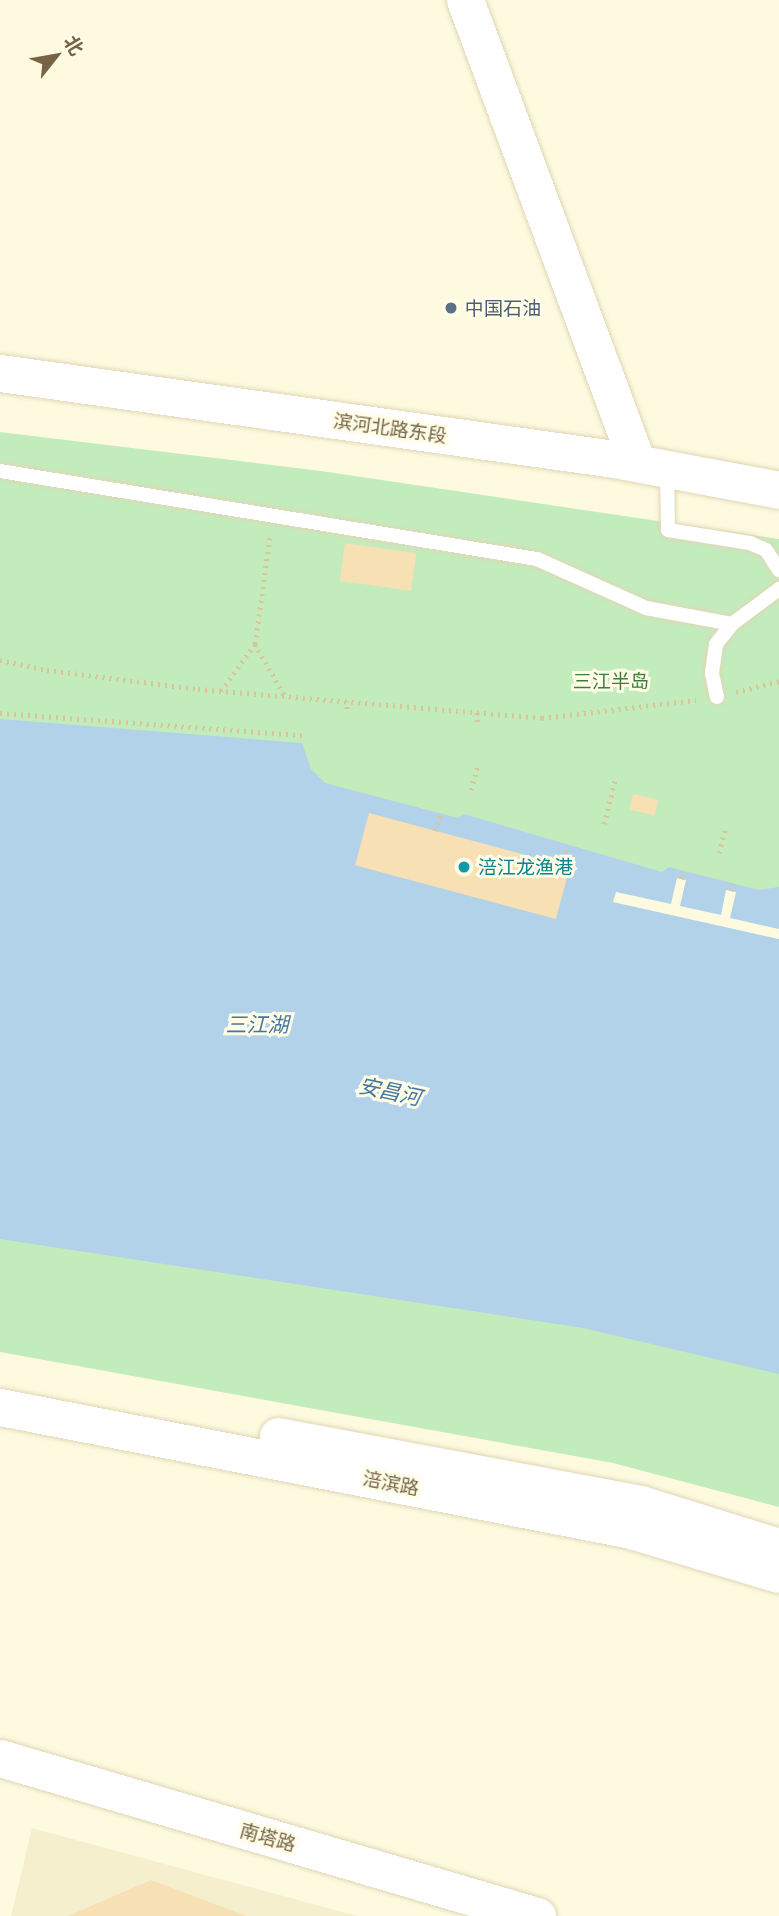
<!DOCTYPE html>
<html>
<head>
<meta charset="utf-8">
<style>
  body { margin:0 }
  #map { position:relative; width:779px; height:1916px; overflow:hidden; background:#fefadf; font-family:Commissioner,"Noto Sans SC",sans-serif }
  div>[style] { position:absolute }
  .residential>* { inset:0; background:#f6efcd }
  .green>* { inset:0; background:#c3ecbd }
  .water>* { inset:0; background:#b2d2e9 }
  .pier>* { inset:0; background:#fefadf }
  .building>* { inset:0; background:#f6e0b4; transform-origin:0 0 }
  .path>* { height:4.5px; margin-top:-2.25px; transform-origin:0; background:repeating-linear-gradient(90deg,#dac498 0 2px,transparent 0 7px) }
  .roads { filter:drop-shadow(0 0 2px #e0d6b7) drop-shadow(0 0 2px #e0d6b7) }
  .lane>* { height:14px; margin:-7px; padding:0 7px; transform-origin:7px; border-radius:7px; background:#fff }
  .secondary>* { height:37px; margin:-18.5px; padding:0 18.5px; transform-origin:18.5px; border-radius:18.5px; background:#fff }
  .dots>* { width:19px; height:19px; translate:-50% -50%; box-sizing:border-box; border:4px solid #fffce7; border-radius:50% }
  span { translate:-50% -50%; white-space:nowrap; text-align:center; line-height:1.15; -webkit-text-stroke:6px #fffce7; paint-order:stroke }
  .service-label { font-size:19px; color:#4e5e75 }
  .left { translate:0 -50%; text-align:left }
  .street-label { font-size:19px; color:#766445 }
  .park-label { font-size:19px; color:#3d7d3c }
  .culture-label { font-size:19px; color:#0d838f }
  .water-label { font-size:21px; color:#4478a1; font-style:italic }
  .north { position:absolute; left:21px; top:21px; width:70px; height:70px; -webkit-text-stroke:5px #fffce7; paint-order:stroke; rotate:59deg; font-size:19px; font-weight:700; line-height:28px; text-align:center; color:#766445 }
  .north::after { content:''; display:block; margin:auto; width:24px; height:32px; background:#766445; clip-path:polygon(50% 0,100% 100%,50% 72%,0 100%) }
</style>
</head>
<body>
<div id="map">
  <div class="residential">
    <i style="clip-path:polygon(32px 1828px,357px 1916px,11px 1916px)"></i>
  </div>
  <div class="green">
    <i style="clip-path:polygon(0 432px,321px 471px,779px 539px,779px 1507px,613px 1463px,0 1352px)"></i>
  </div>
  <div class="water">
    <i style="clip-path:polygon(0 719px,302px 743px,311px 769px,325px 783px,458px 818px,464px 814px,662px 872px,669px 867px,759px 890px,779px 887px,779px 1374px,583px 1328px,0 1239px)"></i>
  </div>
  <div class="pier">
    <i style="clip-path:polygon(677px 878px,686px 880px,680px 906px,721px 915px,726px 890px,736px 892px,730px 918px,779px 929px,779px 939px,613px 902px,616px 892px,671px 904px)"></i>
  </div>
  <div class="building">
    <i style="left:345px;top:543px;width:72px;height:38px;rotate:8deg"></i>
    <i style="left:633px;top:794px;width:26px;height:16px;rotate:13deg"></i>
    <i style="left:369px;top:813px;width:208px;height:54px;rotate:15deg"></i>
    <i style="clip-path:polygon(151px 1880px,246px 1916px,68px 1916px)"></i>
  </div>
  <div class="path">
    <i style="left:255px;top:644px;width:60px;rotate:60deg"></i>
    <i style="left:0;top:660px;width:48px;rotate:12deg"></i>
    <i style="left:47px;top:670px;width:152px;rotate:7.2deg"></i>
    <i style="left:198px;top:689px;width:345px;rotate:4.8deg"></i>
    <i style="left:542px;top:718px;width:155px;rotate:-6.7deg"></i>
    <i style="left:221px;top:691px;width:58px;rotate:-54.1deg"></i>
    <i style="left:255px;top:644px;width:110px;rotate:-82.2deg"></i>
    <i style="left:736px;top:692px;width:44px;rotate:-14.3deg"></i>
    <i style="left:347px;top:709px;width:8px;rotate:-90deg"></i>
    <i style="left:0;top:713px;width:304px;rotate:4.2deg"></i>
    <i style="left:477px;top:722px;width:11px;rotate:-90deg"></i>
    <i style="left:471px;top:790px;width:27px;rotate:-75deg"></i>
    <i style="left:604px;top:824px;width:45px;rotate:-76deg"></i>
    <i style="left:435px;top:831px;width:19px;rotate:-72deg"></i>
    <i style="left:719px;top:853px;width:25px;rotate:-76deg"></i>
    <i style="left:561px;top:866px;width:19px;rotate:-74deg"></i>
    <i style="left:681px;top:879px;width:8px;rotate:-76deg"></i>
    <i style="left:731px;top:891px;width:8px;rotate:-76deg"></i>
  </div>
  <div class="roads">
    <div class="lane">
      <i style="left:667px;top:470px;width:60px;rotate:89deg"></i>
      <i style="left:668px;top:530px;width:83px;rotate:9deg"></i>
      <i style="left:750px;top:543px;width:17px;rotate:24deg"></i>
      <i style="left:766px;top:550px;width:24px;rotate:57deg"></i>
      <i style="left:0;top:471px;width:544px;rotate:9.31deg"></i>
      <i style="left:537px;top:559px;width:120px;rotate:24.2deg"></i>
      <i style="left:646px;top:608px;width:87px;rotate:10.5deg"></i>
      <i style="left:717px;top:697px;width:25px;rotate:-102deg"></i>
      <i style="left:712px;top:673px;width:29px;rotate:-82deg"></i>
      <i style="left:716px;top:644px;width:26px;rotate:-51deg"></i>
      <i style="left:732px;top:624px;width:59px;rotate:-36.7deg"></i>
    </div>
    <div class="secondary">
      <i style="left:465px;top:0;width:493px;rotate:69.6deg"></i>
      <i style="left:0;top:373px;width:620px;rotate:7.97deg"></i>
      <i style="left:614px;top:459px;width:168px;rotate:10.6deg"></i>
      <i style="left:0;top:1407px;width:643px;rotate:11.03deg"></i>
      <i style="left:631px;top:1530px;width:154px;rotate:16.6deg"></i>
      <i style="left:278px;top:1436px;width:368px;rotate:10.6deg"></i>
      <i style="left:640px;top:1504px;width:145px;rotate:17.2deg"></i>
      <i style="left:0;top:1758px;width:560px;rotate:16.4deg"></i>
    </div>
  </div>
  <div class="dots">
    <i style="left:451px;top:308px;background:#5c6f8a"></i>
    <i style="left:464px;top:867px;background:#0f9aa8"></i>
  </div>
  <div class="service-label">
    <span class="left" style="left:465px;top:308px">中国石油</span>
  </div>
  <div class="street-label">
    <span style="left:390px;top:428px;rotate:8deg">滨河北路东段</span>
    <span style="left:391px;top:1483px;rotate:11deg">涪滨路</span>
    <span style="left:268px;top:1837px;rotate:16deg">南塔路</span>
  </div>
  <div class="park-label">
    <span style="left:611px;top:681px">三江半岛</span>
  </div>
  <div class="culture-label">
    <span class="left" style="left:478px;top:867px">涪江龙渔港</span>
  </div>
  <div class="water-label">
    <span style="left:257px;top:1024px">三江湖</span>
    <span style="left:390px;top:1091px;rotate:12deg">安昌河</span>
  </div>
  <div class="north">北</div>
</div>
</body>
</html>
